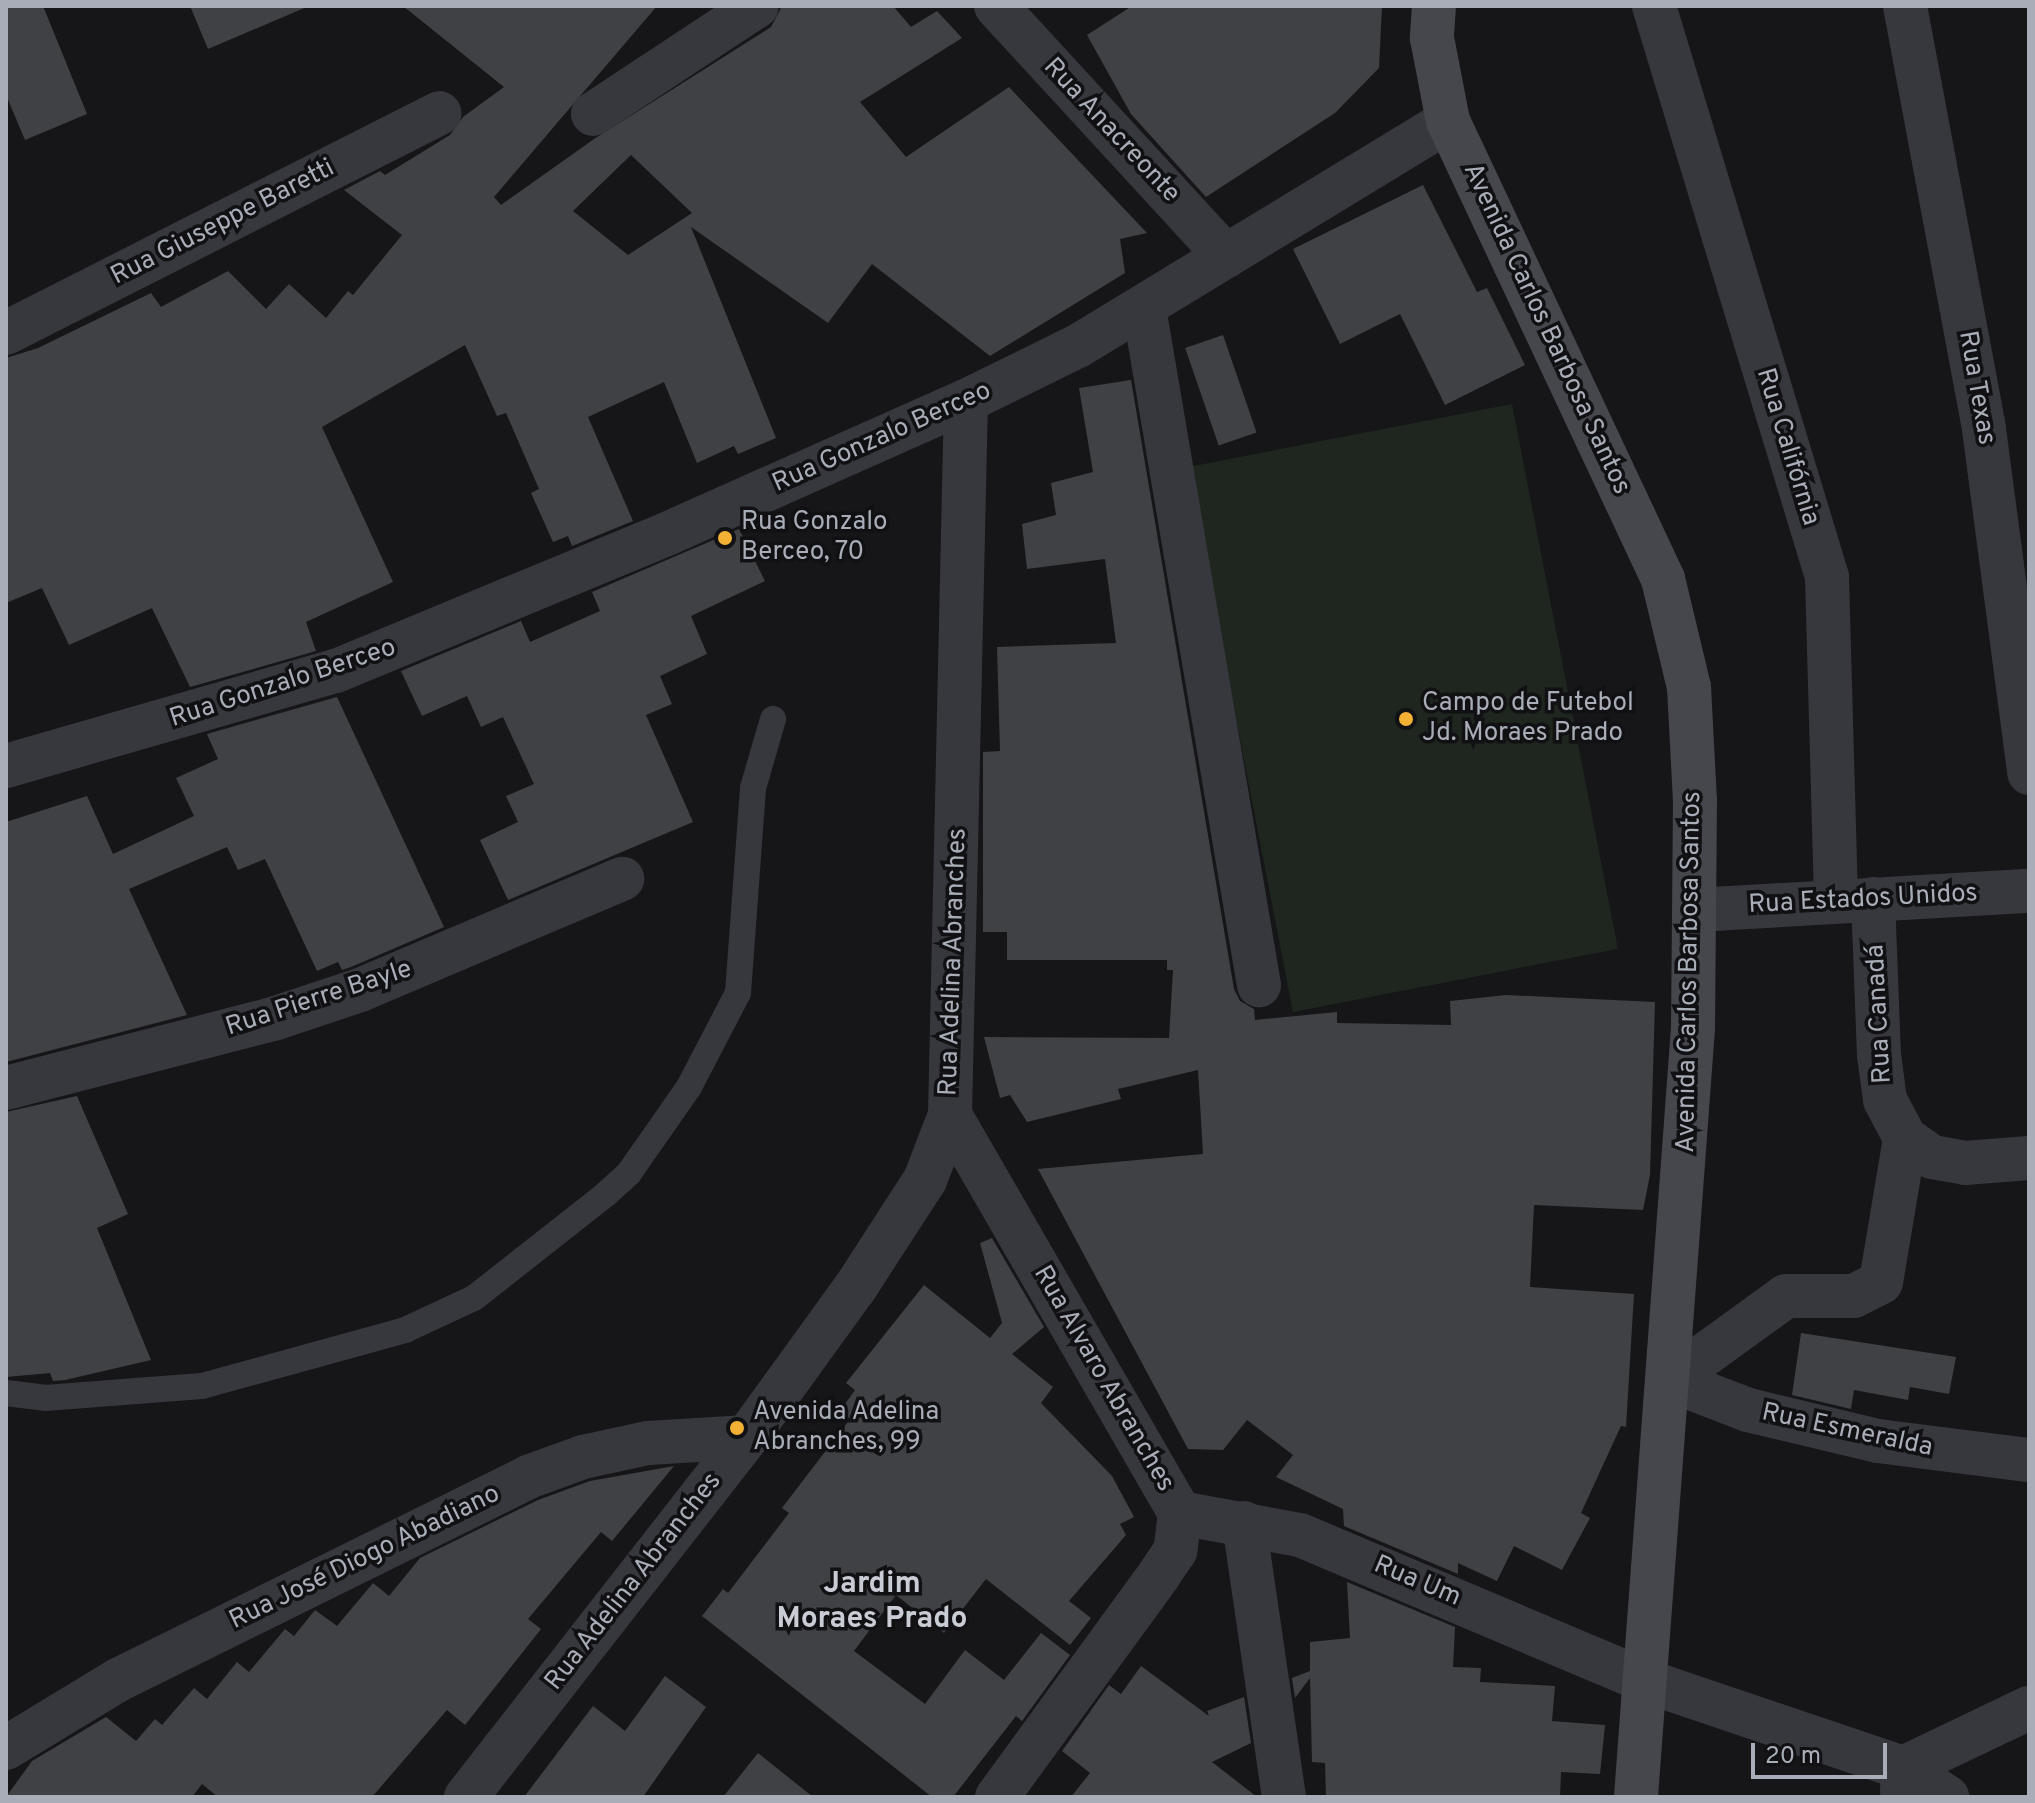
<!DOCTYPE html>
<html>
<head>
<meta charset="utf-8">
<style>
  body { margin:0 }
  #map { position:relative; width:2035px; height:1803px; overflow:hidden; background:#161618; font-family:Overpass,sans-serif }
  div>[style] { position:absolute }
  .green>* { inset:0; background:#1e261f; transform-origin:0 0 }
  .building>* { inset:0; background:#404145; transform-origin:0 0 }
  .lane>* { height:26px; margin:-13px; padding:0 13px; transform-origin:13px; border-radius:13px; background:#37383d }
  .street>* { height:44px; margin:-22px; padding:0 22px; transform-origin:22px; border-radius:22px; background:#37383d }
  .secondary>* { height:44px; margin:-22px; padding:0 22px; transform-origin:22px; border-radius:22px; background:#45474d }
  .dots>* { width:22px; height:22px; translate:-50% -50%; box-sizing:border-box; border:4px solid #111113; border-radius:50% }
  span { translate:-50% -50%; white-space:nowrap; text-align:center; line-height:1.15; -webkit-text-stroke:7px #111113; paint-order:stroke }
  .street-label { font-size:26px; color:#a8adb8 }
  .poi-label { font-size:26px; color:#a8adb8 }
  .left { translate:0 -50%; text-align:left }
  .quarter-label { font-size:30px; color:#c9ccd4; font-weight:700 }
  .frame { position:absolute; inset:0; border:8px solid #a8adb8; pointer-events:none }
  .scale { position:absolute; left:1751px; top:1743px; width:136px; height:36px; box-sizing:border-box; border:4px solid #a8adb8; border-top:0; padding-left:10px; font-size:24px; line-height:28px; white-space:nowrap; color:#a8adb8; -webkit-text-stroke:6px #111113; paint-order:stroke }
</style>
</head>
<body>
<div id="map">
  <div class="green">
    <i style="left:1512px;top:404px;width:555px;height:331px;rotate:79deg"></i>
  </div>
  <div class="building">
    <i style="clip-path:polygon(6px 6px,43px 6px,87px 114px,25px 140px,6px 95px)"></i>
    <i style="clip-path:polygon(190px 6px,309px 6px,208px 49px)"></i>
    <i style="clip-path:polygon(evenodd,403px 6px,657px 6px,494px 197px,501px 205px,594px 139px,771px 27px,782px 6px,893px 6px,911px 27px,937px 11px,962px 38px,860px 102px,906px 157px,1009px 87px,1147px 233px,1120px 239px,1125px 273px,990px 356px,872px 264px,828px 323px,691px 227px,776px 438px,738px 454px,734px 446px,697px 463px,664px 382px,588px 417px,633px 521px,572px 546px,568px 536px,553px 542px,531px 493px,539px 489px,506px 413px,497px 416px,465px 345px,322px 427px,393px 582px,306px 622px,316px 651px,190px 687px,152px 608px,69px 645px,42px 588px,6px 603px,6px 358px,38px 348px,151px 293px,161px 307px,228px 271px,266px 309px,289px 284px,326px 318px,348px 291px,353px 295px,402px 235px,344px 190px,380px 171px,385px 175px,450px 135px,463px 117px,504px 87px,403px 6px,631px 155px,692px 213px,628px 255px,573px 211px,631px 155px)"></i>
    <i style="clip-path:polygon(1132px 6px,1382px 6px,1379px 68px,1335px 113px,1206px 197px,1131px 114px,1087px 35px)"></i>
    <i style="clip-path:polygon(1423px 185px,1477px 292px,1487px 288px,1525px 365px,1445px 405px,1400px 314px,1340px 344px,1293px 249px)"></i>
    <i style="left:1223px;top:335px;width:103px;height:40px;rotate:71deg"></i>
    <i style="clip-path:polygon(1131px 380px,1234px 989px,1240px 1001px,1254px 1009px,1255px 1020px,1337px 1012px,1337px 1023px,1451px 1025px,1450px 1001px,1506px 995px,1655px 1002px,1650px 1175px,1643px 1210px,1534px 1205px,1530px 1287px,1634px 1294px,1626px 1427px,1621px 1426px,1581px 1513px,1590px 1518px,1562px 1570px,1514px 1546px,1497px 1581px,1458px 1563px,1458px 1574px,1344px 1526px,1343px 1509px,1276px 1477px,1293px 1455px,1247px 1420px,1223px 1450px,1188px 1449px,1038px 1169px,1203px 1154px,1198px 1070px,1118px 1089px,1121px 1099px,1027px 1122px,1010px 1095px,1000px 1098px,984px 1037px,1169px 1038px,1173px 970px,1167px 970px,1167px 960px,1007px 960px,1007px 932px,983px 932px,983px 752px,1000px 751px,997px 647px,1116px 643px,1105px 559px,1027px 569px,1022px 524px,1056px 515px,1051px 483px,1093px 472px,1079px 388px)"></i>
    <i style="clip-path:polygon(739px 529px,765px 581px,691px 616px,707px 654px,660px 676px,672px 704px,646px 715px,693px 822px,508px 900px,480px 840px,518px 822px,506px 796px,534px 784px,503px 717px,481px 727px,467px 696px,422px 716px,401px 671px,521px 621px,530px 642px,600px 611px,592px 592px)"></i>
    <i style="clip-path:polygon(337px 697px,444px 927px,351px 967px,342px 970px,338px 962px,317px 971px,265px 859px,238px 870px,227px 847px,129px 889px,187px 1015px,6px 1062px,6px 822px,87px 796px,113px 854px,194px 816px,176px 778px,218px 759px,207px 734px)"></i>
    <i style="clip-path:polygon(77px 1096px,128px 1214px,97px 1228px,151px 1360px,65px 1380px,53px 1381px,50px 1373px,6px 1377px,6px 1112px)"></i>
    <i style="clip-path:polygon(992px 1238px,1044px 1327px,1012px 1354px,1053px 1387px,1041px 1403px,1112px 1476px,1134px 1517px,1120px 1524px,1126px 1535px,1069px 1601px,1091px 1618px,1070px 1645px,986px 1579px,944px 1633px,896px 1595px,854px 1651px,925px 1704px,965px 1650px,1004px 1680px,1041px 1633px,1070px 1655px,1022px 1721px,1016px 1716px,953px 1797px,932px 1797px,702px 1616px,723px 1589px,728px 1593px,789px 1513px,782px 1508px,850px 1419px,840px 1411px,855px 1390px,846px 1383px,924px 1285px,990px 1338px,1002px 1323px,980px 1243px)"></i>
    <i style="clip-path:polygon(1801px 1333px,1956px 1357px,1949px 1394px,1910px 1387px,1908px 1400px,1854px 1390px,1851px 1409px,1792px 1395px)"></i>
    <i style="clip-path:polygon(674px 1466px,612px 1541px,601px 1532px,528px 1619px,541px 1629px,465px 1725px,447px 1710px,372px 1797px,218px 1797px,202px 1784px,192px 1797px,6px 1797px,32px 1761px,106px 1717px,136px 1741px,155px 1719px,162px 1725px,194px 1688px,207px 1699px,237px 1662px,249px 1672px,285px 1629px,294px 1636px,315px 1610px,337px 1626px,373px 1583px,389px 1596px,420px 1558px,538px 1500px,590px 1481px)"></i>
    <i style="clip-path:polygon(1347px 1582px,1455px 1627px,1453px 1667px,1481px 1668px,1480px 1682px,1555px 1686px,1552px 1721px,1605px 1725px,1600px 1774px,1561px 1772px,1560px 1797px,1326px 1797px,1325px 1763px,1312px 1762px,1310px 1678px,1295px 1698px,1292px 1678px,1310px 1671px,1310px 1642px,1350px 1638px)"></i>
    <i style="clip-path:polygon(1141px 1666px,1209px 1716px,1207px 1711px,1244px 1697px,1251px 1743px,1212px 1762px,1257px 1797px,1071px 1797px,1090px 1773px,1062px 1751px,1109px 1685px,1121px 1694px)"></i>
    <i style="clip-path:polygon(665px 1676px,706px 1707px,643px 1797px,524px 1797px,593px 1706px,625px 1731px)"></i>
    <i style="clip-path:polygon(758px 1753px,813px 1797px,723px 1797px)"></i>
  </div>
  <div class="lane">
    <i style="left:6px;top:1393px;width:39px;rotate:7deg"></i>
    <i style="left:45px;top:1398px;width:157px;rotate:-4.4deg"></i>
    <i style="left:202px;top:1386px;width:211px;rotate:-15.4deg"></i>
    <i style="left:405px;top:1330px;width:76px;rotate:-24.9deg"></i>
    <i style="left:474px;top:1298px;width:168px;rotate:-38.2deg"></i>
    <i style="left:606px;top:1194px;width:31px;rotate:-42deg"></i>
    <i style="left:629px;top:1173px;width:105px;rotate:-55.1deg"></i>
    <i style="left:689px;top:1087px;width:106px;rotate:-62.5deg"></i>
    <i style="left:738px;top:993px;width:206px;rotate:-85.8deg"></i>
    <i style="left:753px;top:788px;width:72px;rotate:-73.8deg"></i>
  </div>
  <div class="street">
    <i style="left:996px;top:6px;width:340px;rotate:47.4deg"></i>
    <i style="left:1654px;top:6px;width:597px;rotate:73.14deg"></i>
    <i style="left:1827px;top:577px;width:324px;rotate:88.4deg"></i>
    <i style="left:1905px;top:6px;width:430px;rotate:79.4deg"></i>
    <i style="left:1984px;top:429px;width:347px;rotate:82.5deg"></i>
    <i style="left:593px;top:114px;width:196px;rotate:-33.4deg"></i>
    <i style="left:1144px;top:308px;width:687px;rotate:80.36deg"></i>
    <i style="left:6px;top:333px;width:486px;rotate:-26.9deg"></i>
    <i style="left:6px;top:766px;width:343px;rotate:-16.1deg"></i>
    <i style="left:336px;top:671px;width:360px;rotate:-22.5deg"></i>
    <i style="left:669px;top:533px;width:325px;rotate:-24deg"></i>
    <i style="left:966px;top:401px;width:125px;rotate:-26.2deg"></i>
    <i style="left:1078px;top:346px;width:433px;rotate:-31.3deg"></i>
    <i style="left:1873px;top:899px;width:156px;rotate:87.8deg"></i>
    <i style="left:1879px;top:1055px;width:45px;rotate:82.4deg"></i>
    <i style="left:1885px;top:1100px;width:43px;rotate:62.2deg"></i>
    <i style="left:1905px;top:1138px;width:33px;rotate:35deg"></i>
    <i style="left:1932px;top:1157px;width:34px;rotate:10deg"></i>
    <i style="left:1965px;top:1163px;width:64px;rotate:-4.5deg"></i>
    <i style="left:1696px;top:910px;width:334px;rotate:-3.3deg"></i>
    <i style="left:6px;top:1088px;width:279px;rotate:-14.5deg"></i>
    <i style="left:276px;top:1018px;width:89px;rotate:-18.4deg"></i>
    <i style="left:360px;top:990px;width:285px;rotate:-23deg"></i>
    <i style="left:950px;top:1115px;width:460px;rotate:60deg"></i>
    <i style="left:1180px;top:1513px;width:38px;rotate:97deg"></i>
    <i style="left:1175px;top:1551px;width:29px;rotate:124deg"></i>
    <i style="left:1159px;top:1575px;width:275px;rotate:126.1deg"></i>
    <i style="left:1670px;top:1380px;width:143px;rotate:-35.9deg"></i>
    <i style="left:1786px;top:1296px;width:68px"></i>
    <i style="left:1854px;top:1296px;width:30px;rotate:-27deg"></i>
    <i style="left:1881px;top:1282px;width:146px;rotate:-80.5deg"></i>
    <i style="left:1670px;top:1380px;width:84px;rotate:21deg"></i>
    <i style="left:1748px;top:1410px;width:134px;rotate:13.4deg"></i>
    <i style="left:1878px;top:1441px;width:152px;rotate:7.2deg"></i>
    <i style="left:1180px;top:1513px;width:122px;rotate:10.4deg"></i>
    <i style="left:1300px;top:1535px;width:376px;rotate:22.9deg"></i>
    <i style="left:1646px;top:1681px;width:271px;rotate:18.7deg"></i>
    <i style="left:1903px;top:1768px;width:53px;rotate:33.4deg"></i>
    <i style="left:1244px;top:1523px;width:277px;rotate:81.7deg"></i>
    <i style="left:6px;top:1748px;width:131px;rotate:-31.3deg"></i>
    <i style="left:118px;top:1680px;width:458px;rotate:-26.3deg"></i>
    <i style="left:528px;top:1477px;width:59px;rotate:-20deg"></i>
    <i style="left:583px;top:1457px;width:66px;rotate:-12.2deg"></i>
    <i style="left:648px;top:1443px;width:99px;rotate:-3.5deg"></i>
    <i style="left:1902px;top:1791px;width:23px;rotate:-88deg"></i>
    <i style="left:1903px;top:1768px;width:140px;rotate:-25.5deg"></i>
    <i style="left:466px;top:1797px;width:457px;rotate:-52deg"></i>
    <i style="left:747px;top:1437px;width:184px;rotate:-54.1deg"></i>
    <i style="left:855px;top:1288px;width:129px;rotate:-57.1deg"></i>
    <i style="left:925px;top:1180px;width:70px;rotate:-69deg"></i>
    <i style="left:950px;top:1115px;width:714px;rotate:-88.72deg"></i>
  </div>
  <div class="secondary">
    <i style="left:1434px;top:6px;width:32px;rotate:94deg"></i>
    <i style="left:1432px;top:38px;width:85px;rotate:79.1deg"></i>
    <i style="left:1448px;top:121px;width:506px;rotate:64.85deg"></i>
    <i style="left:1663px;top:579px;width:111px;rotate:76.5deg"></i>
    <i style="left:1689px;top:687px;width:113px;rotate:87deg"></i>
    <i style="left:1695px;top:800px;width:228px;rotate:90.5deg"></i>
    <i style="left:1693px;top:1028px;width:771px;rotate:94.24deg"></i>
  </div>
  <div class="dots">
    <i style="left:725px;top:538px;background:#f2b134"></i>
    <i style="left:1406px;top:719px;background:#f2b134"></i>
    <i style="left:737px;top:1428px;background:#f2b134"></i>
  </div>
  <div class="street-label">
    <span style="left:1111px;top:131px;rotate:47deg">Rua Anacreonte</span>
    <span style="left:223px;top:223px;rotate:-27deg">Rua Giuseppe Baretti</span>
    <span style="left:1546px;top:329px;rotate:65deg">Avenida Carlos Barbosa Santos</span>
    <span style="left:1976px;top:388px;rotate:80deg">Rua Texas</span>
    <span style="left:882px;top:438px;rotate:-24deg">Rua Gonzalo Berceo</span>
    <span style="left:1787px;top:447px;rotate:73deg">Rua Califórnia</span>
    <span style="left:283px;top:684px;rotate:-18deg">Rua Gonzalo Berceo</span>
    <span style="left:1863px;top:900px;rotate:-3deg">Rua Estados Unidos</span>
    <span style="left:954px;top:962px;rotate:-88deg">Rua Adelina Abranches</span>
    <span style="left:1690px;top:972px;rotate:-89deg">Avenida Carlos Barbosa Santos</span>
    <span style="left:319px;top:999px;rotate:-18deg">Rua Pierre Bayle</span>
    <span style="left:1880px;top:1014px;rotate:-93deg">Rua Canadá</span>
    <span style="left:1103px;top:1379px;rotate:60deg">Rua Alvaro Abranches</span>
    <span style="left:1847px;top:1431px;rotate:12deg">Rua Esmeralda</span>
    <span style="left:365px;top:1558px;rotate:-26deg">Rua José Diogo Abadiano</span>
    <span style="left:634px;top:1582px;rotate:-52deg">Rua Adelina Abranches</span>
    <span style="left:1417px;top:1582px;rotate:23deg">Rua Um</span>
  </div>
  <div class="poi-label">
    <span class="left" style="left:741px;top:538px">Rua Gonzalo<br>Berceo, 70</span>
    <span class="left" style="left:1422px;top:719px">Campo de Futebol<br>Jd. Moraes Prado</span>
    <span class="left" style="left:753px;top:1428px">Avenida Adelina<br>Abranches, 99</span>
  </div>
  <div class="quarter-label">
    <span style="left:872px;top:1602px">Jardim<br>Moraes Prado</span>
  </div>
  <div class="frame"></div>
  <div class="scale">20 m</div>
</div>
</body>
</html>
